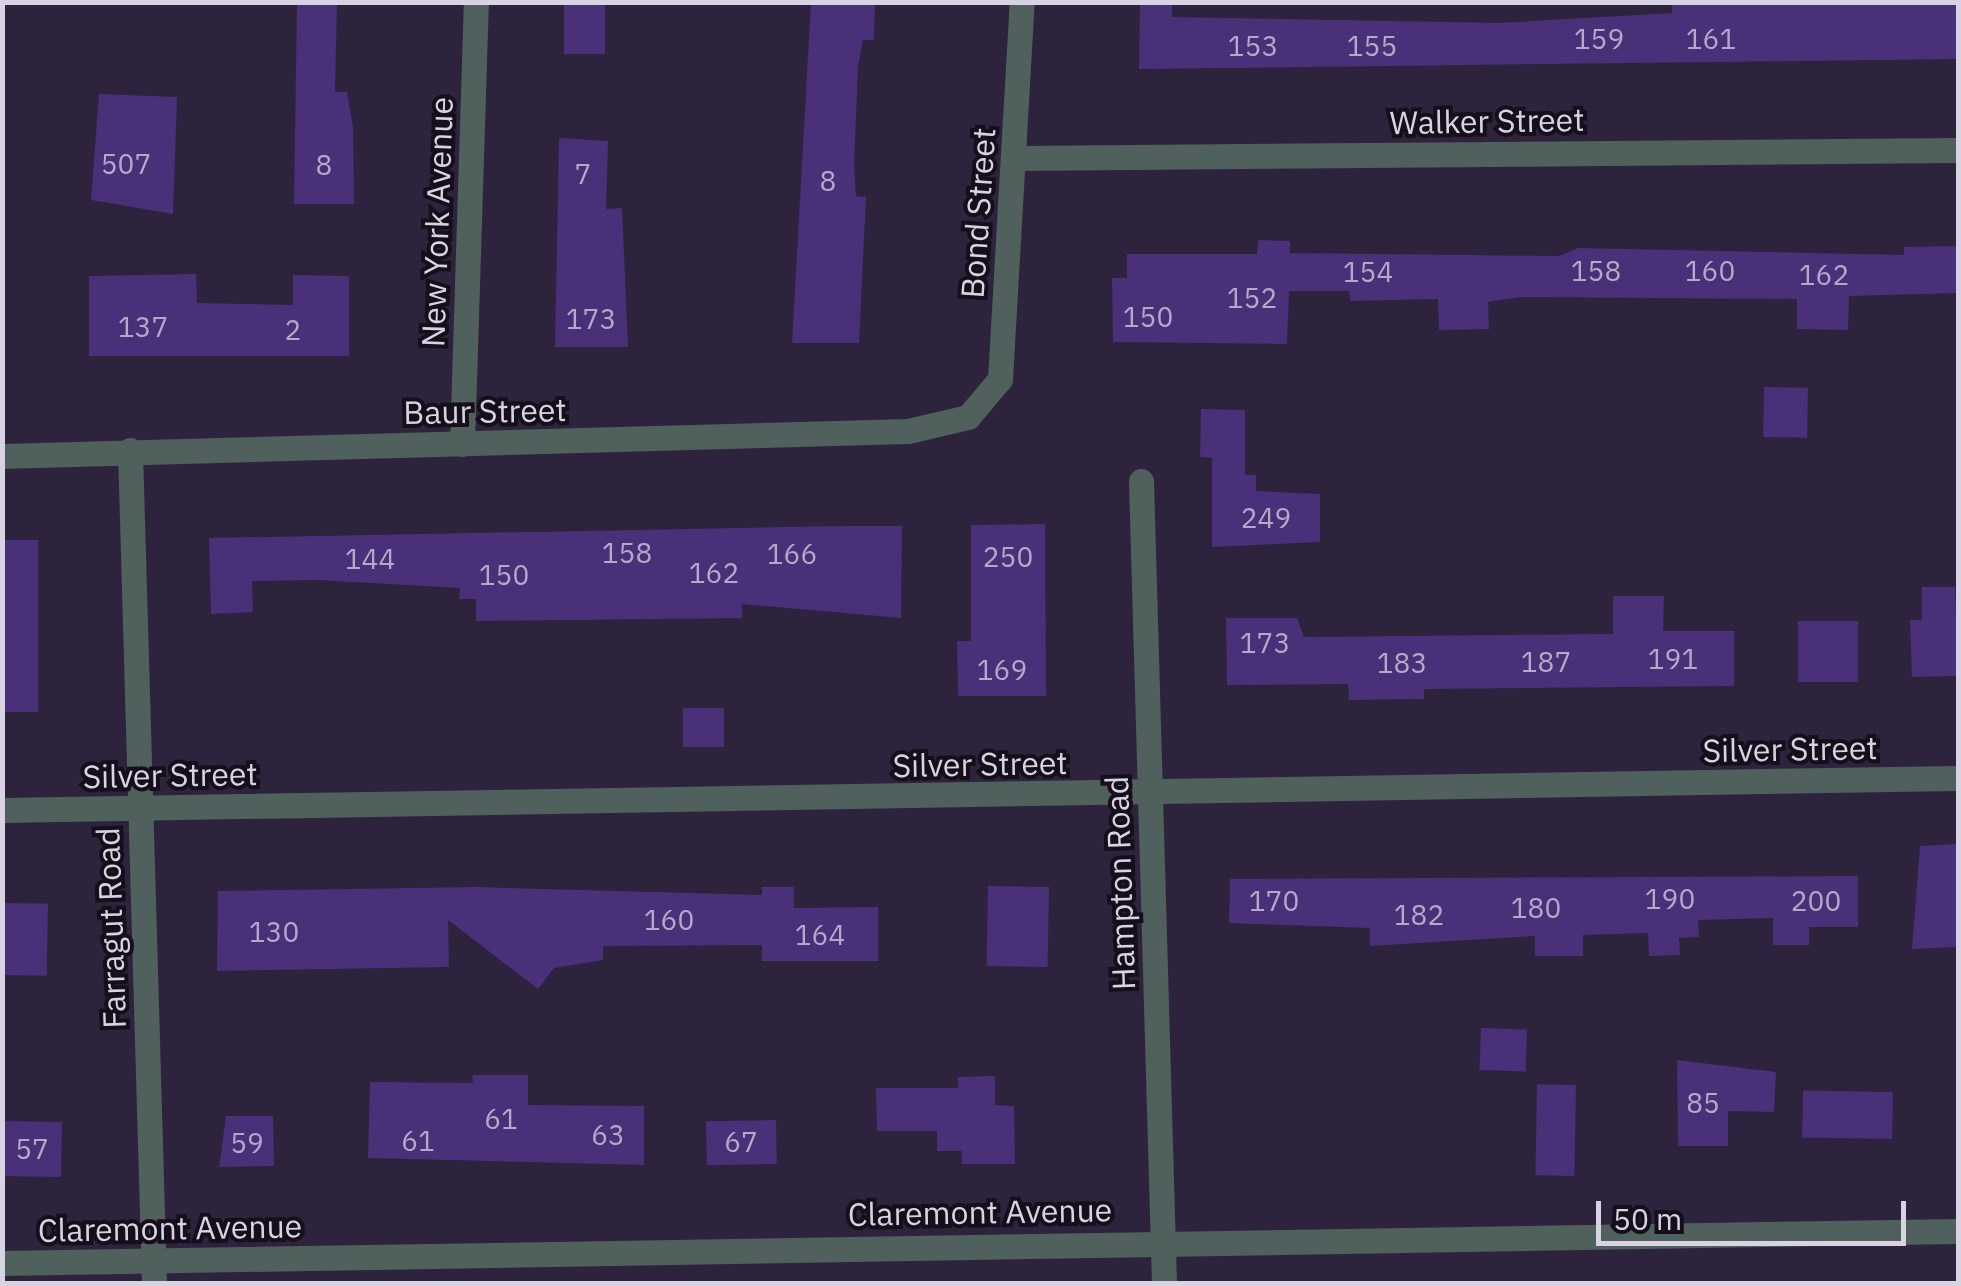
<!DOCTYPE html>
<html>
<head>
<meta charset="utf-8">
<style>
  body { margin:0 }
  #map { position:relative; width:1961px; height:1286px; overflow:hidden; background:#2d233c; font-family:"IBM Plex Sans",sans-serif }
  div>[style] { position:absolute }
  .building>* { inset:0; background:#4a2f79; transform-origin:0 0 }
  .minor>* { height:25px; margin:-12.5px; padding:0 12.5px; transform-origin:12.5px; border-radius:12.5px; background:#4f605d }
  span { translate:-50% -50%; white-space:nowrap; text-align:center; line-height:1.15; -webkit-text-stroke:8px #140f1a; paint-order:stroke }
  .number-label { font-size:28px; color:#b4aac8 }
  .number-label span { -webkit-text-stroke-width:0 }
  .street-label { font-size:32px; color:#d8d3e3 }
  .frame { position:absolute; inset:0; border:5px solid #d8d3e3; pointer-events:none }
  .scale { position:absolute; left:1596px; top:1201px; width:310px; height:45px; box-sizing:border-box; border:5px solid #d8d3e3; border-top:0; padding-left:12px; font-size:30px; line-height:35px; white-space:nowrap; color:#d8d3e3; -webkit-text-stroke:8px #140f1a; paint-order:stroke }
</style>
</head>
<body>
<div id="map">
  <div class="building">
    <i style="clip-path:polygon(297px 2px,337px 2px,335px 92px,347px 92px,353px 127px,354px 204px,294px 204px)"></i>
    <i style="left:564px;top:2px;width:41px;height:52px"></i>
    <i style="clip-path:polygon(811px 2px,875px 2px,874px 40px,863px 40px,858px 66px,854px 164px,856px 196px,866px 197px,859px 343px,792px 343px)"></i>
    <i style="clip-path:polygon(1140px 2px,1172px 2px,1172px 17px,1500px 23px,1672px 13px,1672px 2px,1958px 2px,1958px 59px,1139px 69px)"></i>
    <i style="clip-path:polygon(99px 94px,177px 97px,173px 214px,91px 200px)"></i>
    <i style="clip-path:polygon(559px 138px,608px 141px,606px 209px,622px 208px,628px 347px,555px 347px)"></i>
    <i style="clip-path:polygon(1258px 240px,1290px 241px,1290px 253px,1559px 256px,1578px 248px,1904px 255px,1904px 247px,1958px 246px,1958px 293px,1849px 296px,1848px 330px,1797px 329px,1797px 299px,1521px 297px,1488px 302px,1489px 329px,1439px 330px,1438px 299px,1350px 301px,1349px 291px,1289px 291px,1287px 344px,1113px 342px,1112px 278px,1127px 278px,1127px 254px,1257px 254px)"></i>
    <i style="clip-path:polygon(196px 274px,197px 303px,293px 305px,293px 275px,349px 276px,349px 356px,89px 356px,89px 276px)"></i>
    <i style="left:1764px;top:387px;width:44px;height:50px;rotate:1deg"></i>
    <i style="clip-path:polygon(1201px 409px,1245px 410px,1245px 475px,1256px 475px,1256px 491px,1320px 494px,1320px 542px,1212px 547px,1212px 458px,1200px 457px)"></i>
    <i style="clip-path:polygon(1045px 524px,1046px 696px,958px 696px,957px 641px,971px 641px,971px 525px)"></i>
    <i style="clip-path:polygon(847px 526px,902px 526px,901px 618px,742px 604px,742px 618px,476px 621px,476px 599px,459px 599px,460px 588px,319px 580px,252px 581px,253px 612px,211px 614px,209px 538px)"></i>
    <i style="left:2px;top:540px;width:36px;height:172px"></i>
    <i style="clip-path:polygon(1922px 587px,1955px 587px,1958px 676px,1912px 677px,1910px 620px,1922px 620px)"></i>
    <i style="clip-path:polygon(1613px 596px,1664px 596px,1663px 631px,1734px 631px,1734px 686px,1424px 689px,1424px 699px,1349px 700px,1348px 684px,1227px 685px,1226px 618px,1297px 618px,1304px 637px,1613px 634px)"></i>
    <i style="left:1858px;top:621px;width:61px;height:60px;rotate:90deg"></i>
    <i style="left:683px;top:708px;width:41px;height:39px"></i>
    <i style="clip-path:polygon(1958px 844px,1958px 947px,1912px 949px,1920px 846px)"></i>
    <i style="clip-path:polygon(1858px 876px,1858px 927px,1809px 927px,1809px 945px,1773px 945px,1773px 918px,1698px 920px,1699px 937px,1679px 938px,1680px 955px,1649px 956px,1648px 933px,1583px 935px,1583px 956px,1535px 956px,1535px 936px,1370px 946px,1370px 928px,1229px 923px,1230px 879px)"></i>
    <i style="clip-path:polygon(475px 887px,762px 895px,762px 887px,794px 887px,794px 908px,878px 907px,878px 961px,762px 961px,762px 945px,603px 946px,603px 960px,554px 968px,538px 989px,448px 920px,449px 967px,217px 971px,218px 891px)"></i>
    <i style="left:1049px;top:887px;width:80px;height:61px;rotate:91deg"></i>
    <i style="left:2px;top:903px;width:46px;height:72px;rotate:1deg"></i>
    <i style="left:1481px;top:1028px;width:46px;height:42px;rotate:2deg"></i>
    <i style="clip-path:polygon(1677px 1060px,1776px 1072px,1774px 1112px,1728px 1111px,1728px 1146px,1678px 1146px)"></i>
    <i style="clip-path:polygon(472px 1075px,528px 1075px,528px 1105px,644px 1106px,644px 1165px,368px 1158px,370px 1082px,473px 1083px)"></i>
    <i style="clip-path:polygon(995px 1076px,995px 1105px,1014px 1106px,1015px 1164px,962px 1164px,962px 1151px,937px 1151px,937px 1131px,877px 1131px,876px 1088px,958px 1088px,958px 1077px)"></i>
    <i style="left:1576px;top:1085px;width:91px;height:39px;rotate:91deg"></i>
    <i style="left:1893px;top:1092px;width:47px;height:90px;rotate:91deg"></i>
    <i style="clip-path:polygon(226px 1116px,273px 1116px,274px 1166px,219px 1167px)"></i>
    <i style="left:776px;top:1120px;width:44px;height:70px;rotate:89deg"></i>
    <i style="left:2px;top:1121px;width:60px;height:55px;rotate:1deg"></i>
  </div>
  <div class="minor">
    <i style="left:1016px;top:158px;width:942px;rotate:-0.49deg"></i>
    <i style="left:462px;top:444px;width:442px;rotate:-88.2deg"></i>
    <i style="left:130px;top:450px;width:834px;rotate:88.35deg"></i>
    <i style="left:2px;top:456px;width:906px;rotate:-1.58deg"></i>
    <i style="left:908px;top:431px;width:62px;rotate:-13.1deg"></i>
    <i style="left:968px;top:417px;width:50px;rotate:-49.9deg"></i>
    <i style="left:1000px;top:379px;width:378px;rotate:-86.7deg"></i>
    <i style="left:1141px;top:481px;width:803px;rotate:88.36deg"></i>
    <i style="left:2px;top:810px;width:1956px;rotate:-0.94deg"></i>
    <i style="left:2px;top:1263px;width:1956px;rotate:-0.94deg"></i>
  </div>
  <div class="number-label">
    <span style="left:1599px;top:39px">159</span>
    <span style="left:1711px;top:39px">161</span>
    <span style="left:1253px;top:46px">153</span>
    <span style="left:1372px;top:46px">155</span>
    <span style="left:126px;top:164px">507</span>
    <span style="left:324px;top:165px">8</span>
    <span style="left:583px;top:174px">7</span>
    <span style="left:828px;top:181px">8</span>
    <span style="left:1596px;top:271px">158</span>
    <span style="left:1710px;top:271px">160</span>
    <span style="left:1368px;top:272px">154</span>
    <span style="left:1824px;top:275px">162</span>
    <span style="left:1252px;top:298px">152</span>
    <span style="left:1148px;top:317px">150</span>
    <span style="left:591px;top:319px">173</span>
    <span style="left:143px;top:327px">137</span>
    <span style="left:293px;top:330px">2</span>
    <span style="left:1266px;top:518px">249</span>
    <span style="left:627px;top:553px">158</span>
    <span style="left:792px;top:554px">166</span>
    <span style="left:1008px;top:557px">250</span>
    <span style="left:370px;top:559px">144</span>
    <span style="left:714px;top:573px">162</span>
    <span style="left:504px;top:575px">150</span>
    <span style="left:1265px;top:643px">173</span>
    <span style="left:1673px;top:659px">191</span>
    <span style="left:1546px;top:662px">187</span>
    <span style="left:1402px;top:663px">183</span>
    <span style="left:1002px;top:670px">169</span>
    <span style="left:1670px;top:899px">190</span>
    <span style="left:1274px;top:901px">170</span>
    <span style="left:1816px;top:901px">200</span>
    <span style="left:1536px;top:908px">180</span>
    <span style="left:1419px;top:915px">182</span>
    <span style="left:669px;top:920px">160</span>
    <span style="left:274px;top:932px">130</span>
    <span style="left:820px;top:935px">164</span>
    <span style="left:1703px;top:1103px">85</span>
    <span style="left:501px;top:1119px">61</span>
    <span style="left:608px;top:1135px">63</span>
    <span style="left:418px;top:1141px">61</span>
    <span style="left:741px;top:1142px">67</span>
    <span style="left:247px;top:1143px">59</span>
    <span style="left:32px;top:1149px">57</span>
  </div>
  <div class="street-label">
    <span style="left:1487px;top:121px;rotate:-1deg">Walker Street</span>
    <span style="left:978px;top:213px;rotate:-86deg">Bond Street</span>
    <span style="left:437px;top:222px;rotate:-88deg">New York Avenue</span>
    <span style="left:485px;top:411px;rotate:-1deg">Baur Street</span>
    <span style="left:1790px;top:749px;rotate:-1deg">Silver Street</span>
    <span style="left:980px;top:764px;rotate:-1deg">Silver Street</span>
    <span style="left:170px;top:775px;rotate:-1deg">Silver Street</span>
    <span style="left:1120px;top:883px;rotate:-92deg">Hampton Road</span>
    <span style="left:111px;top:928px;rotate:-92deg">Farragut Road</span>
    <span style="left:980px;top:1212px;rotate:-1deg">Claremont Avenue</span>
    <span style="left:170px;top:1228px;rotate:-1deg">Claremont Avenue</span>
  </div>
  <div class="frame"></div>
  <div class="scale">50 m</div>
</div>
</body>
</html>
